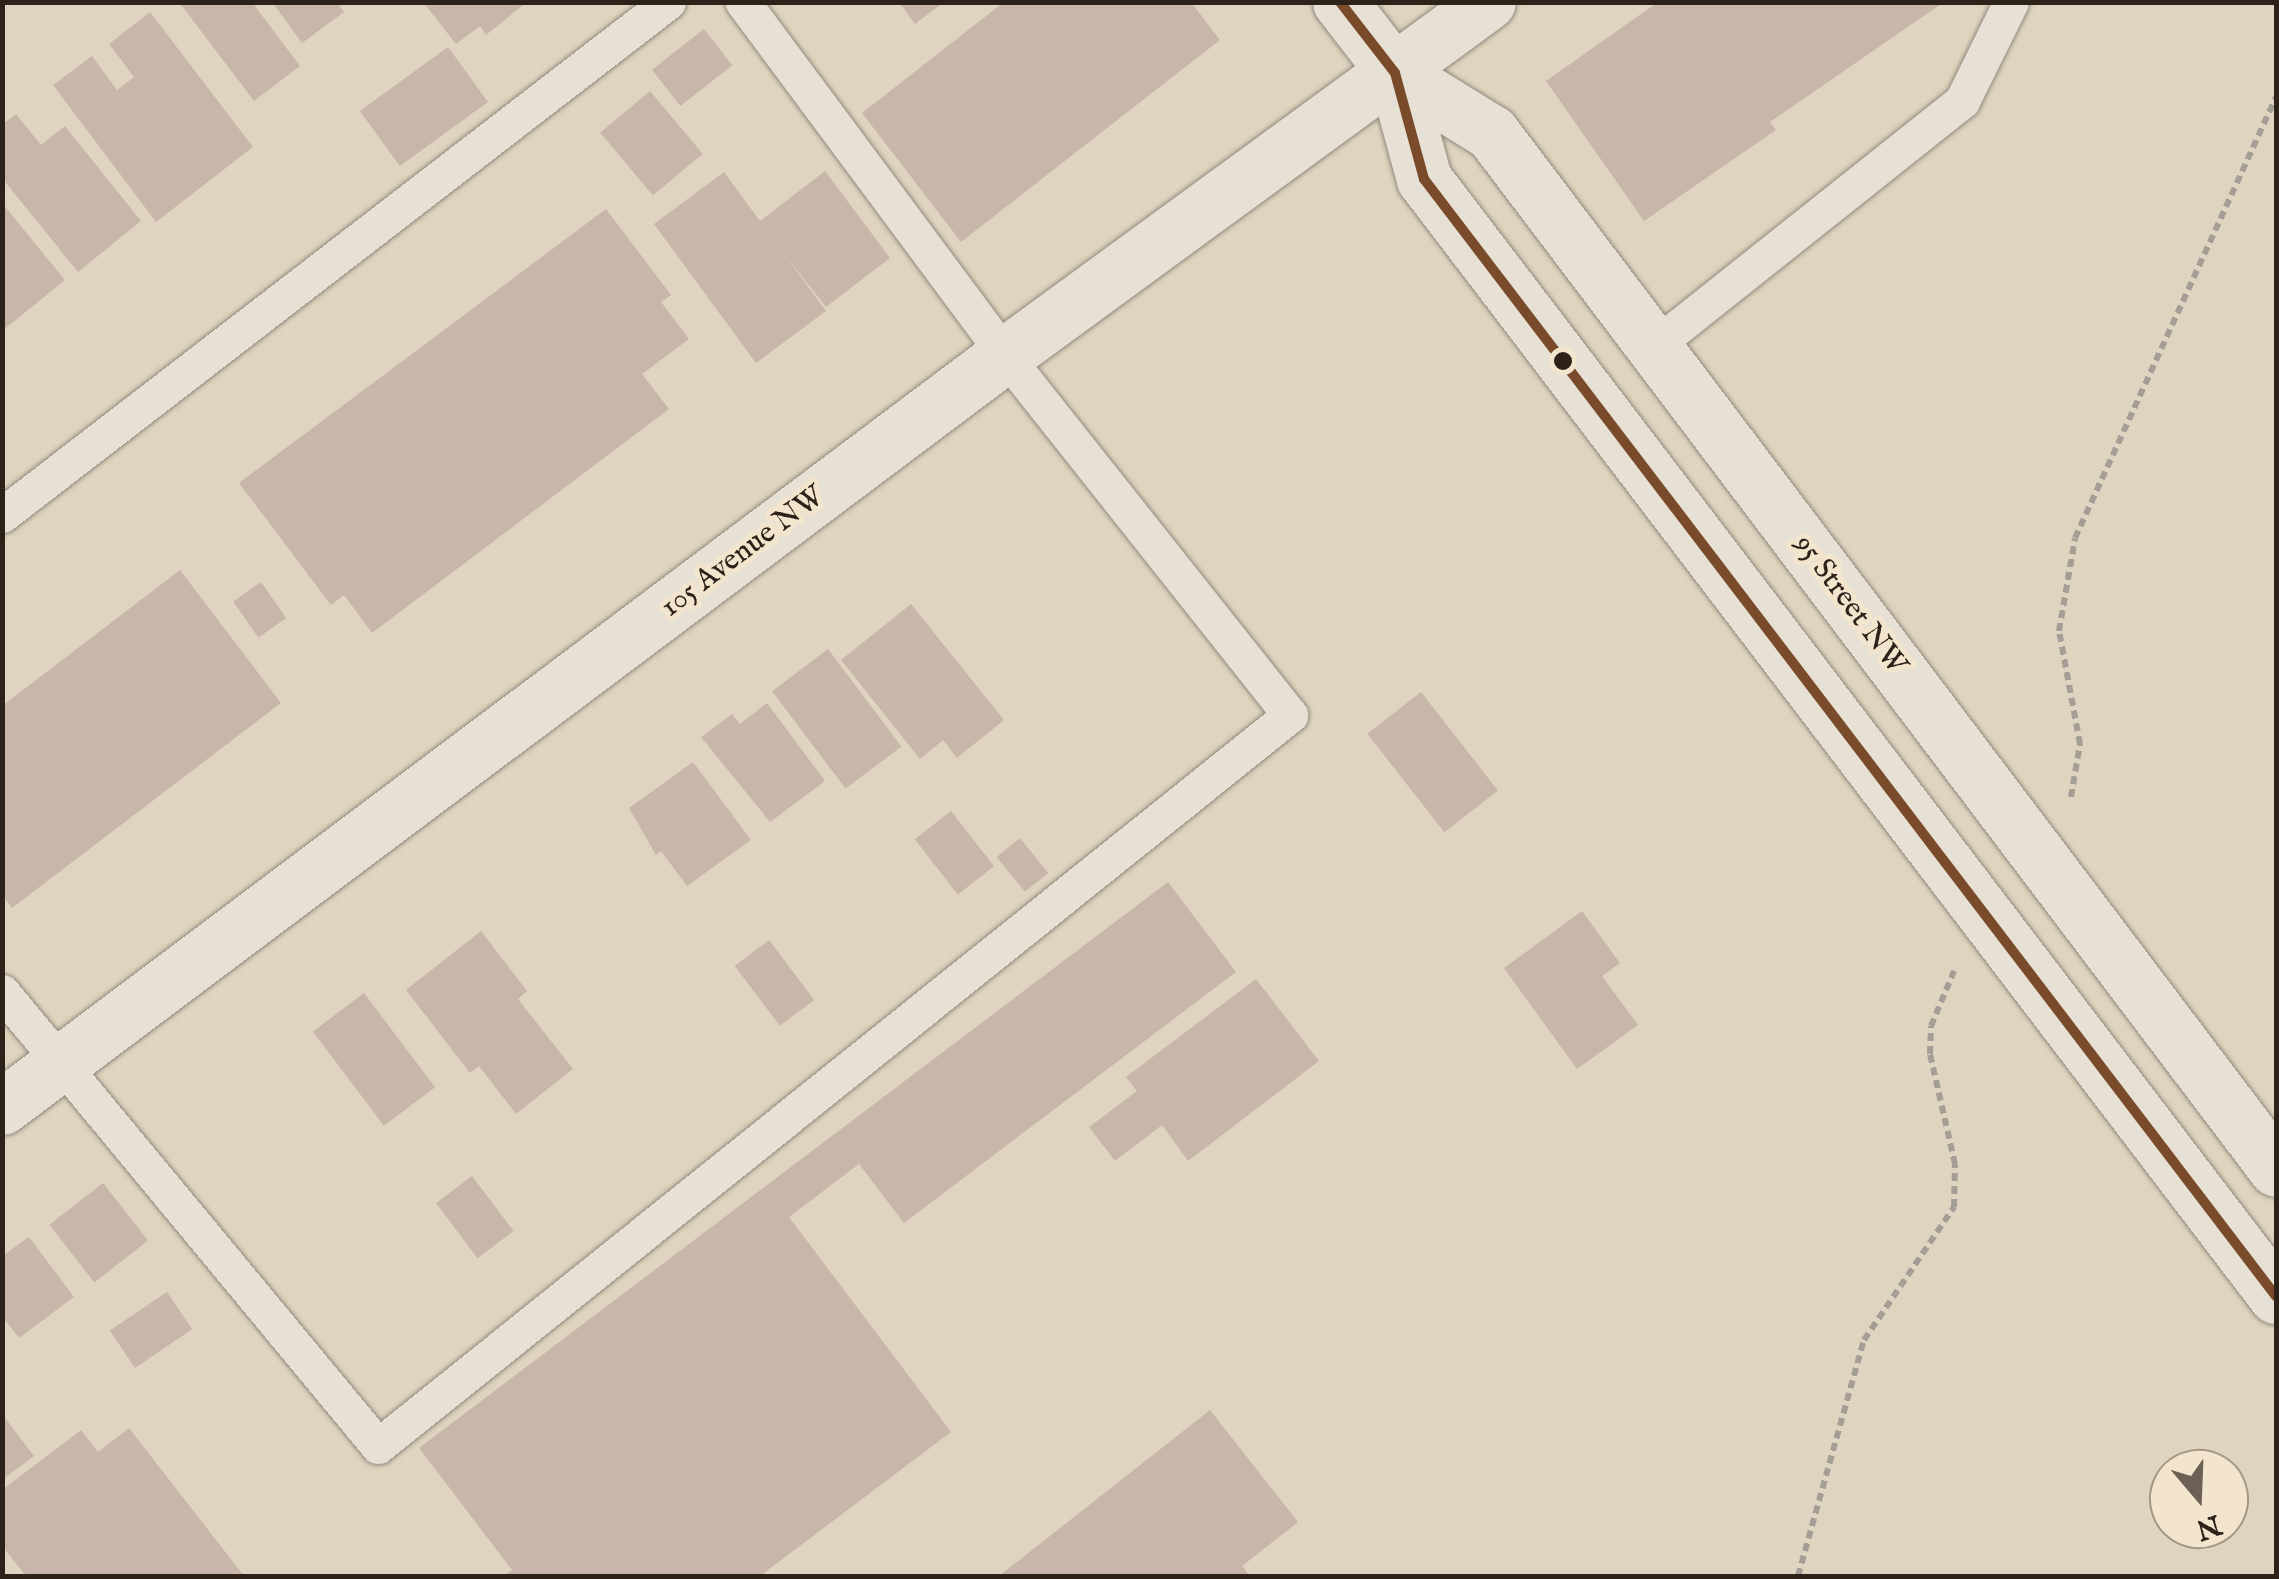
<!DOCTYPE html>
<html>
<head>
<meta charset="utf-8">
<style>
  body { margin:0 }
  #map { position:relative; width:2279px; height:1579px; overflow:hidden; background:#dfd4bf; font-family:"IM FELL English",serif }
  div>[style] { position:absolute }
  .building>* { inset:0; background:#c9b6ab; transform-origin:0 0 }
  .path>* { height:6px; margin-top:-3px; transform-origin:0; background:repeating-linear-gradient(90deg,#a49e96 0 8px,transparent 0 13px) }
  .roads { filter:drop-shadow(0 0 2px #928a7e) drop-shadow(0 0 2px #928a7e) }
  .service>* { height:35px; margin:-17.5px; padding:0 17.5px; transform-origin:17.5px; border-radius:17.5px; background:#e6e0d5 }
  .minor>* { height:55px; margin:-27.5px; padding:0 27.5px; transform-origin:27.5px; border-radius:27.5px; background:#e6e0d5 }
  .tertiary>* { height:55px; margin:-27.5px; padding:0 27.5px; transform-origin:27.5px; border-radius:27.5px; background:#e6e0d5 }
  .bus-1>* { height:10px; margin:-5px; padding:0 5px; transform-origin:5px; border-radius:5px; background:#7a4b2a }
  .dots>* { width:28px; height:28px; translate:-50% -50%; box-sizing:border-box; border:5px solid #f3e5cd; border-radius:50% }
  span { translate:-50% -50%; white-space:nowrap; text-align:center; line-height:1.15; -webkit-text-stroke:10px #f3e5cd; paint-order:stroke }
  .street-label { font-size:30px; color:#2c221a }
  .frame { position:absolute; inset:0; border:5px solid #2c221a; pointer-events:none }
  .north { position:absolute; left:2149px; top:1449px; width:100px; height:100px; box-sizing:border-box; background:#f3e5cd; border:2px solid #a39785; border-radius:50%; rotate:161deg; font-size:28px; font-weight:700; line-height:40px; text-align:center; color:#2c221a }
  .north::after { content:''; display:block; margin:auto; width:35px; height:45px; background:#6b6054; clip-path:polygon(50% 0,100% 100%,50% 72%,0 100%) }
</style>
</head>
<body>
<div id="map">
  <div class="building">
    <i style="clip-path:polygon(179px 2px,252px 2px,300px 66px,254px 101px)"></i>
    <i style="clip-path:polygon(272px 2px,337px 2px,344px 12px,302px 43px)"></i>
    <i style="clip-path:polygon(423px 2px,527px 2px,486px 35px,480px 26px,456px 44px)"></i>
    <i style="clip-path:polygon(899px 2px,944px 2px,915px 24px)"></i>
    <i style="clip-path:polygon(1004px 2px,1191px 2px,1220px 40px,961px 242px,862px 113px)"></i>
    <i style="clip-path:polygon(1658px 2px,1944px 2px,1770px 122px,1776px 130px,1644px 221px,1546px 81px)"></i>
    <i style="clip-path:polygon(150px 12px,253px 147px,156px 222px,53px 85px,92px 56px,117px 90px,134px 77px,109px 44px)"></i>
    <i style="left:704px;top:29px;width:46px;height:66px;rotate:52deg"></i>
    <i style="left:448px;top:47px;width:68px;height:109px;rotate:54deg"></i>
    <i style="left:650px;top:91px;width:82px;height:65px;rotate:50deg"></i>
    <i style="clip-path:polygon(16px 114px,41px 145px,65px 126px,141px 221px,78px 272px,2px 178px,2px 125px)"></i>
    <i style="clip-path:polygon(825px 171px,890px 258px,826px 307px,785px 255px,826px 311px,756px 363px,654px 224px,724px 172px,760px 221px)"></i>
    <i style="clip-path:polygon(2px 203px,65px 280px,2px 331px)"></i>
    <i style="clip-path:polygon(606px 209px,671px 295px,661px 302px,689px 339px,642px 374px,669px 409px,372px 633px,344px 595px,331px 605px,239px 483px)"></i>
    <i style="clip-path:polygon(180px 570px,281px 703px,12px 908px,2px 895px,2px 706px)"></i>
    <i style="left:261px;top:582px;width:44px;height:34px;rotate:55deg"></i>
    <i style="clip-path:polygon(911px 604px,1004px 720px,957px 758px,943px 740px,920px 759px,841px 660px)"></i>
    <i style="left:828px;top:649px;width:122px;height:70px;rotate:53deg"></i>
    <i style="left:1421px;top:692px;width:125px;height:68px;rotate:52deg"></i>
    <i style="clip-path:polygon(767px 703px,825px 781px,770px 822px,701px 737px,732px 714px,740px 724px)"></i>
    <i style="clip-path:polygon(693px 762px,751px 840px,687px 886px,661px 851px,656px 855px,629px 808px)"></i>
    <i style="left:951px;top:811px;width:70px;height:46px;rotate:52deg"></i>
    <i style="left:1020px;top:838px;width:45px;height:30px;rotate:51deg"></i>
    <i style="clip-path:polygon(1168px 882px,1236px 972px,904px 1223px,859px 1164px,789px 1217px,951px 1432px,760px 1576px,503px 1576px,512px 1570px,419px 1448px)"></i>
    <i style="clip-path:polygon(1582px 911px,1620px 963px,1602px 976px,1638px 1025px,1577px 1069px,1504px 968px)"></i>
    <i style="clip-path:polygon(481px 931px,527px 991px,518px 999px,573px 1069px,516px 1114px,479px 1066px,470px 1073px,406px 990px)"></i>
    <i style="left:769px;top:940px;width:75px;height:43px;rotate:53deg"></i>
    <i style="clip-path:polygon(1256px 979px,1319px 1061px,1188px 1161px,1162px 1125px,1115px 1161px,1089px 1127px,1137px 1091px,1126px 1077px)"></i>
    <i style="left:364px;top:993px;width:118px;height:64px;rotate:53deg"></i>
    <i style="left:472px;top:1176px;width:69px;height:45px;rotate:53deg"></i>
    <i style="left:103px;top:1183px;width:73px;height:68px;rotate:52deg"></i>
    <i style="clip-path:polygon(29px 1237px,74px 1297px,19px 1338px,2px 1316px,2px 1256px)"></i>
    <i style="left:167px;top:1292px;width:45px;height:69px;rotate:56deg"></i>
    <i style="clip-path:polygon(1210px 1410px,1298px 1522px,1242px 1566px,1250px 1576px,999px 1576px)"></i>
    <i style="clip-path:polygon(2px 1414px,34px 1456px,2px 1480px)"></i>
    <i style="clip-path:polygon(129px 1428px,244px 1576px,26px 1576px,2px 1546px,2px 1490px,81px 1430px,98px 1452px)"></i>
  </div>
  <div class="path">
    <i style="left:2071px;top:797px;width:54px;rotate:-80.4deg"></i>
    <i style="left:2080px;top:744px;width:115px;rotate:-100.5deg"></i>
    <i style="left:2059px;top:631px;width:94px;rotate:-80.2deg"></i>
    <i style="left:2075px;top:538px;width:485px;rotate:-65.5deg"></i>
    <i style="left:1798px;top:1576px;width:245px;rotate:-74.4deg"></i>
    <i style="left:1864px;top:1340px;width:161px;rotate:-55.9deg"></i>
    <i style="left:1954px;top:1207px;width:43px;rotate:-88.7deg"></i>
    <i style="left:1955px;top:1164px;width:113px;rotate:-102.8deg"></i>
    <i style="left:1930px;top:1054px;width:28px;rotate:-88deg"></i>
    <i style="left:1931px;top:1026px;width:60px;rotate:-67.3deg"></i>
  </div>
  <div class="roads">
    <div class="service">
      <i style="left:1654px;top:346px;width:394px;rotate:-38.5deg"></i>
      <i style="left:1962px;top:101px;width:110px;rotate:-63.7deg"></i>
      <i style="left:2px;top:515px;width:841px;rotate:-37.61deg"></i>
      <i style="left:2px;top:992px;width:589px;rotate:50.37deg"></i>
      <i style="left:378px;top:1446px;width:1169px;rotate:-38.71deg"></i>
      <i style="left:1290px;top:715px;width:459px;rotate:-128.4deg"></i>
      <i style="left:1005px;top:355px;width:440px;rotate:-126.6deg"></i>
    </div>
    <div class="minor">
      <i style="left:2px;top:1107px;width:1254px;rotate:-36.86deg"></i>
      <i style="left:1005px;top:355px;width:598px;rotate:-36.16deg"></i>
    </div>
    <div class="tertiary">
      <i style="left:1340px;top:2px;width:90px;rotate:52.2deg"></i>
      <i style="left:1395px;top:73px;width:114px;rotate:31.7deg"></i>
      <i style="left:1492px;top:133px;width:1299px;rotate:52.88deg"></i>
      <i style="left:1395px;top:73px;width:110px;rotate:74.7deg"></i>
      <i style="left:1424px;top:179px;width:1405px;rotate:52.67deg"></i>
    </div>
  </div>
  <div class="bus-1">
    <i style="left:1340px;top:2px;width:90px;rotate:52.2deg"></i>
    <i style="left:1395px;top:73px;width:110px;rotate:74.7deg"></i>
    <i style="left:1424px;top:179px;width:1405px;rotate:52.67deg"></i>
  </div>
  <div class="dots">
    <i style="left:1563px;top:361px;background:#2c221a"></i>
  </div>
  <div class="street-label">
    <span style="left:743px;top:552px;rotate:-37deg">105 Avenue NW</span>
    <span style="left:1850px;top:605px;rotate:53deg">95 Street NW</span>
  </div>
  <div class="frame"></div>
  <div class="north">N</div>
</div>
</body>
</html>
